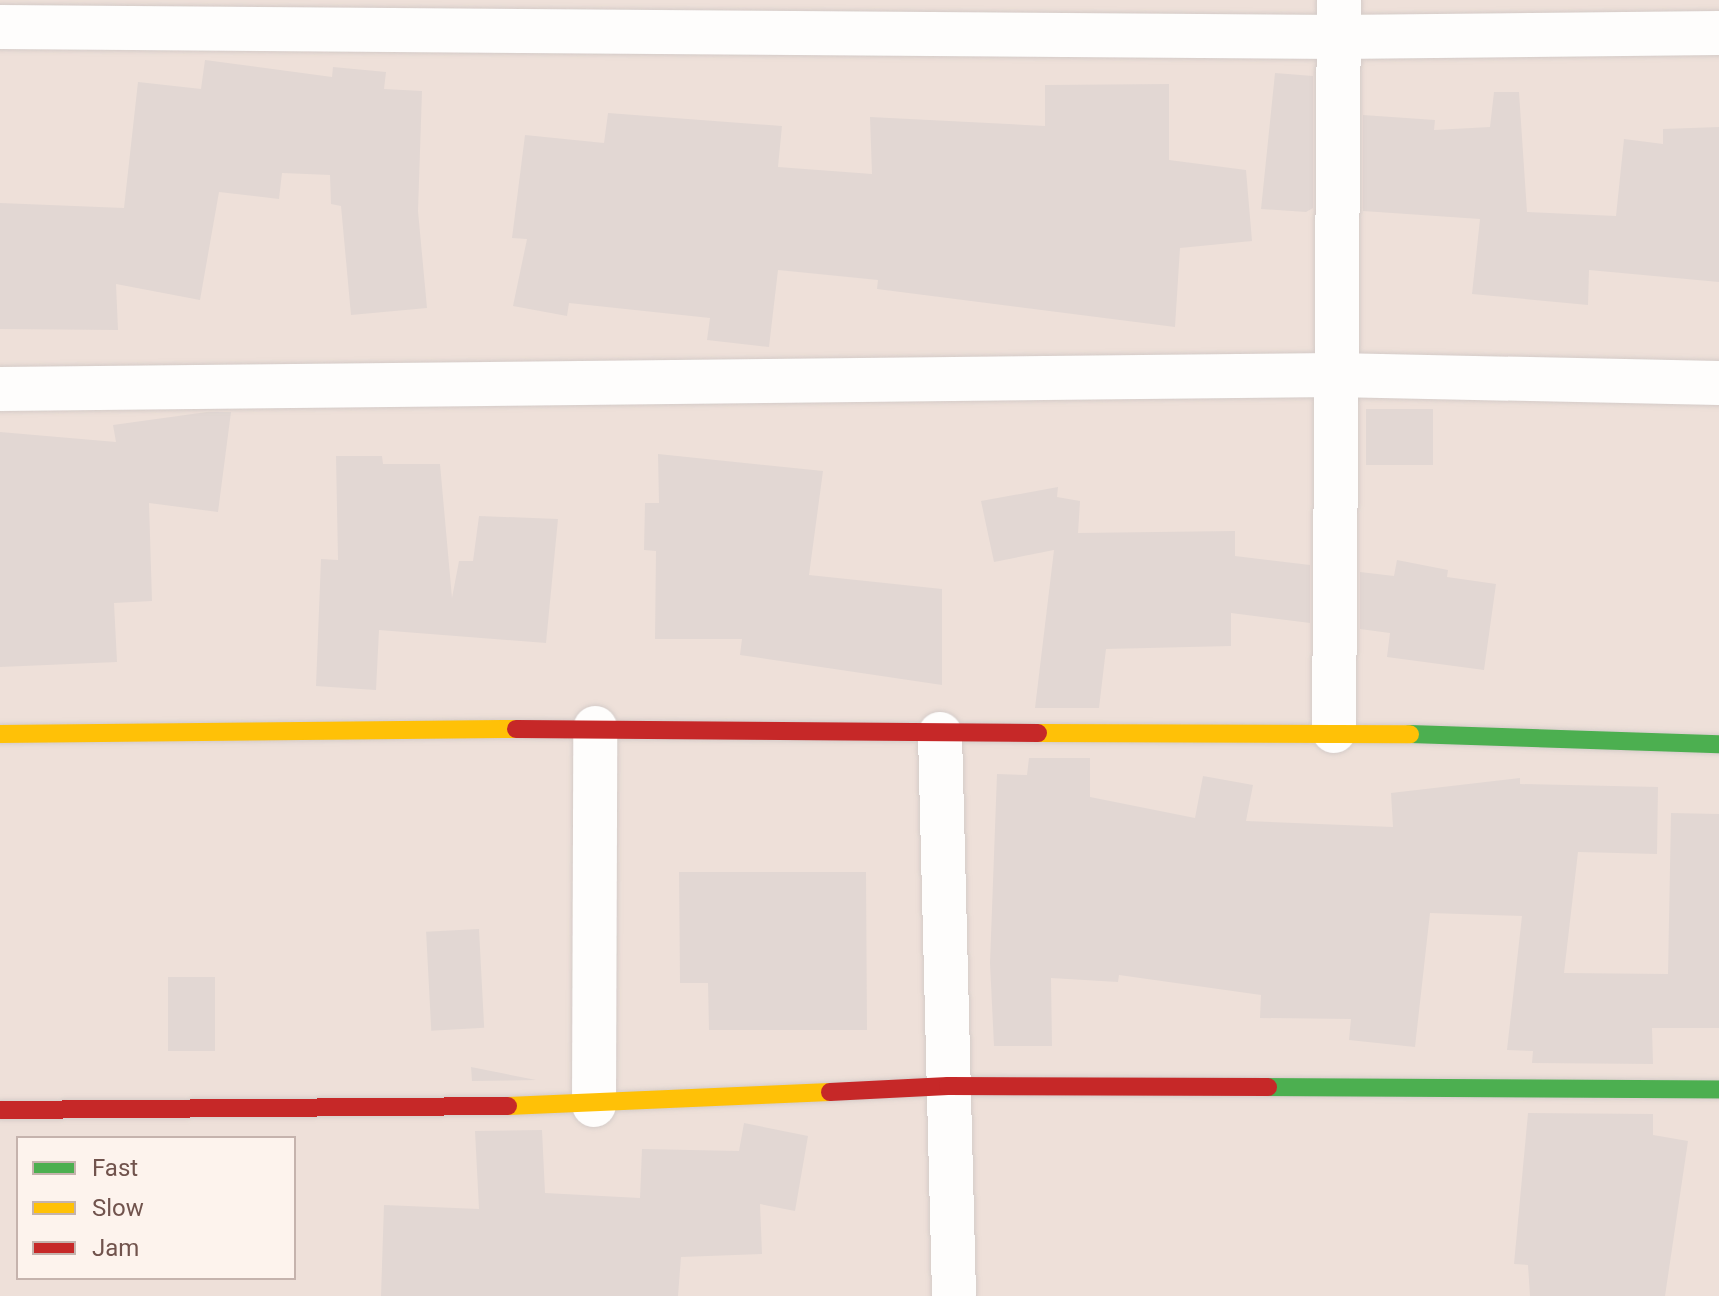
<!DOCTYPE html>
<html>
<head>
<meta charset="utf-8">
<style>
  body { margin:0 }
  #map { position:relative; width:1719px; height:1296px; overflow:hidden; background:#f6efeb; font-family:Roboto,sans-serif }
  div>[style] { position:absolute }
  .residential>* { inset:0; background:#eee0d9 }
  .building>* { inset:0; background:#e2d7d3; transform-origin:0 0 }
  .roads { filter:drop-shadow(0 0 2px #d4cbc8) drop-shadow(0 0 2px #d4cbc8) }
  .street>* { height:44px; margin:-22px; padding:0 22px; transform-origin:22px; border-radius:22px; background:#fefdfc }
  .fast>* { height:18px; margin:-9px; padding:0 9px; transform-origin:9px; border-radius:9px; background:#4caf50 }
  .slow>* { height:18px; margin:-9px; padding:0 9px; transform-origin:9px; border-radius:9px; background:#ffc107 }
  .jam>* { height:18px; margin:-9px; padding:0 9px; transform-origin:9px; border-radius:9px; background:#c62828 }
  span { translate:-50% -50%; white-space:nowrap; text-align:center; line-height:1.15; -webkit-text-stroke:7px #fdf3ed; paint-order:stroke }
  .legend { position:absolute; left:16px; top:1136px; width:280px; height:144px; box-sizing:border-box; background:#fdf3ed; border:2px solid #c5b3ad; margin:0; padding:10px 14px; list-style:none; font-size:24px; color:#71534d }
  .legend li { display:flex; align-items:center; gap:16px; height:40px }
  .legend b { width:40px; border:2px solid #c5b3ad }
</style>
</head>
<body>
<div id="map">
  <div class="residential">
    <i style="clip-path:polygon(evenodd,0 0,1719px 0,1719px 1296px,0 1296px,0 0,18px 1138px,294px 1138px,294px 1278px,18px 1278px,18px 1138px)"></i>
  </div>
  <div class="building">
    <i style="clip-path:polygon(205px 60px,332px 77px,333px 67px,386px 72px,384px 89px,422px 91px,418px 211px,427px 308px,351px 315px,341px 206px,331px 204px,330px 175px,282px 173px,279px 199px,219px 192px,200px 300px,116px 284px,118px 330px,0 329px,0 203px,124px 208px,138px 82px,201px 89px)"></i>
    <i style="clip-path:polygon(1275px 73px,1313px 76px,1313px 208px,1306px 212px,1261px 209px)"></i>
    <i style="clip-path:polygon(1169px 84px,1169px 160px,1246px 170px,1252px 241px,1180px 248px,1175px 327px,877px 289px,878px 280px,778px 270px,769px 347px,707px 340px,710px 318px,569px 303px,567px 316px,513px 306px,527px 239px,512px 238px,525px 135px,604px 143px,608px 113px,782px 126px,778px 167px,872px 174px,870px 117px,1045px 126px,1045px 85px)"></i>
    <i style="clip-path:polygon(1494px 92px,1519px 92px,1527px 212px,1616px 216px,1624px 139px,1663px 144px,1663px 129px,1719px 127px,1719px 282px,1589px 270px,1588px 305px,1472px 294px,1480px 219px,1363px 211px,1363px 115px,1435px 120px,1434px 130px,1490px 127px)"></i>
    <i style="left:1366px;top:409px;width:67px;height:56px"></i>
    <i style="clip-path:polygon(207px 412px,231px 412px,218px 512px,149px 503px,152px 601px,114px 603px,117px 662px,0 667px,0 432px,116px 442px,113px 425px)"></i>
    <i style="clip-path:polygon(658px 454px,823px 471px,809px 575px,942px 589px,942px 685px,740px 655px,742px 639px,655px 639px,656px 551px,644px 550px,645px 503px,659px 503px)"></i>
    <i style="clip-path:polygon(336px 456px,382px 456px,383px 464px,440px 464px,452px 598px,459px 561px,473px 561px,479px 516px,558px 519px,546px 643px,379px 630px,376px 690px,316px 686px,321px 559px,338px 560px)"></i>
    <i style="clip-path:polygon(1058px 487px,1057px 497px,1080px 501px,1078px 533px,1235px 531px,1235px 556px,1310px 565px,1310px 623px,1231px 613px,1231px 646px,1106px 649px,1099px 708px,1035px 708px,1054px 550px,994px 562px,981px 501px)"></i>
    <i style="clip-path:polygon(1397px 560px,1448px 570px,1447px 577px,1496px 584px,1484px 670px,1387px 657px,1390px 633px,1360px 629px,1360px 572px,1394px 576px)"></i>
    <i style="clip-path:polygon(1029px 758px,1090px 758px,1090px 797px,1195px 818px,1203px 776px,1253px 785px,1246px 821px,1393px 827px,1391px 793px,1520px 778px,1520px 784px,1658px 787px,1657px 854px,1578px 852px,1564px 973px,1668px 974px,1671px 813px,1719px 814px,1719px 1028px,1652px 1028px,1653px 1064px,1532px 1063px,1533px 1051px,1507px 1050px,1522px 916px,1430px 913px,1415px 1047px,1349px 1040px,1351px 1019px,1260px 1018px,1261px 995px,1119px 975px,1118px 982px,1051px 978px,1052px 1046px,994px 1046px,990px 963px,997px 774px,1027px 775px)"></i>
    <i style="clip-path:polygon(679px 872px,866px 872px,867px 1030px,709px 1030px,708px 983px,680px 983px)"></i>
    <i style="left:479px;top:929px;width:99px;height:53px;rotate:87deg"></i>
    <i style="left:168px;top:977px;width:47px;height:74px"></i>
    <i style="clip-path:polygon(471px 1067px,536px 1080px,472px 1081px)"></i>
    <i style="clip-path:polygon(1528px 1113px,1653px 1114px,1653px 1135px,1688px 1141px,1665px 1296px,1530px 1296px,1528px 1265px,1514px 1264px)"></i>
    <i style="clip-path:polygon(744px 1123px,808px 1136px,795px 1211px,760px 1204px,762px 1254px,681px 1257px,678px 1296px,381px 1296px,384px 1205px,479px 1209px,475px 1131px,542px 1130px,545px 1193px,640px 1198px,642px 1149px,739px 1151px)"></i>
  </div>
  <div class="roads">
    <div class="street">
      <i style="left:0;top:27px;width:1337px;rotate:0.43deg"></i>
      <i style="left:1337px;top:37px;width:382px;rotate:-0.6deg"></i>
      <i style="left:0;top:389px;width:1335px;rotate:-0.6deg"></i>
      <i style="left:1335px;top:375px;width:384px;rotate:1.2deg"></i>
      <i style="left:1334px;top:731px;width:731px;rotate:-89.61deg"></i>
      <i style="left:940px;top:734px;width:562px;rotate:88.57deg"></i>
      <i style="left:594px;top:1105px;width:377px;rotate:-89.8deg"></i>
    </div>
    <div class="fast">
      <i style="left:1410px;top:734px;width:309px;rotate:1.9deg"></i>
      <i style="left:1268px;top:1087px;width:451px;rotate:0.3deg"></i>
    </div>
    <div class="slow">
      <i style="left:1038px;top:733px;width:372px;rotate:0.2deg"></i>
      <i style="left:0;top:734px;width:516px;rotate:-0.56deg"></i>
      <i style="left:508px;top:1106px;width:322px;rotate:-2.5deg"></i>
    </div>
    <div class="jam">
      <i style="left:516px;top:729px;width:522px;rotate:0.44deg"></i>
      <i style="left:830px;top:1092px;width:118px;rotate:-2.9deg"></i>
      <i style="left:948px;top:1086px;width:320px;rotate:0.2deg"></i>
      <i style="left:0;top:1110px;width:508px;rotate:-0.45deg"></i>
    </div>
  </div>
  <ul class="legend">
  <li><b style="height:10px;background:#4caf50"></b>Fast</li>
  <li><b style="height:10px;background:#ffc107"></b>Slow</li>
  <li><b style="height:10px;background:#c62828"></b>Jam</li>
  </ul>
</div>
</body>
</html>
